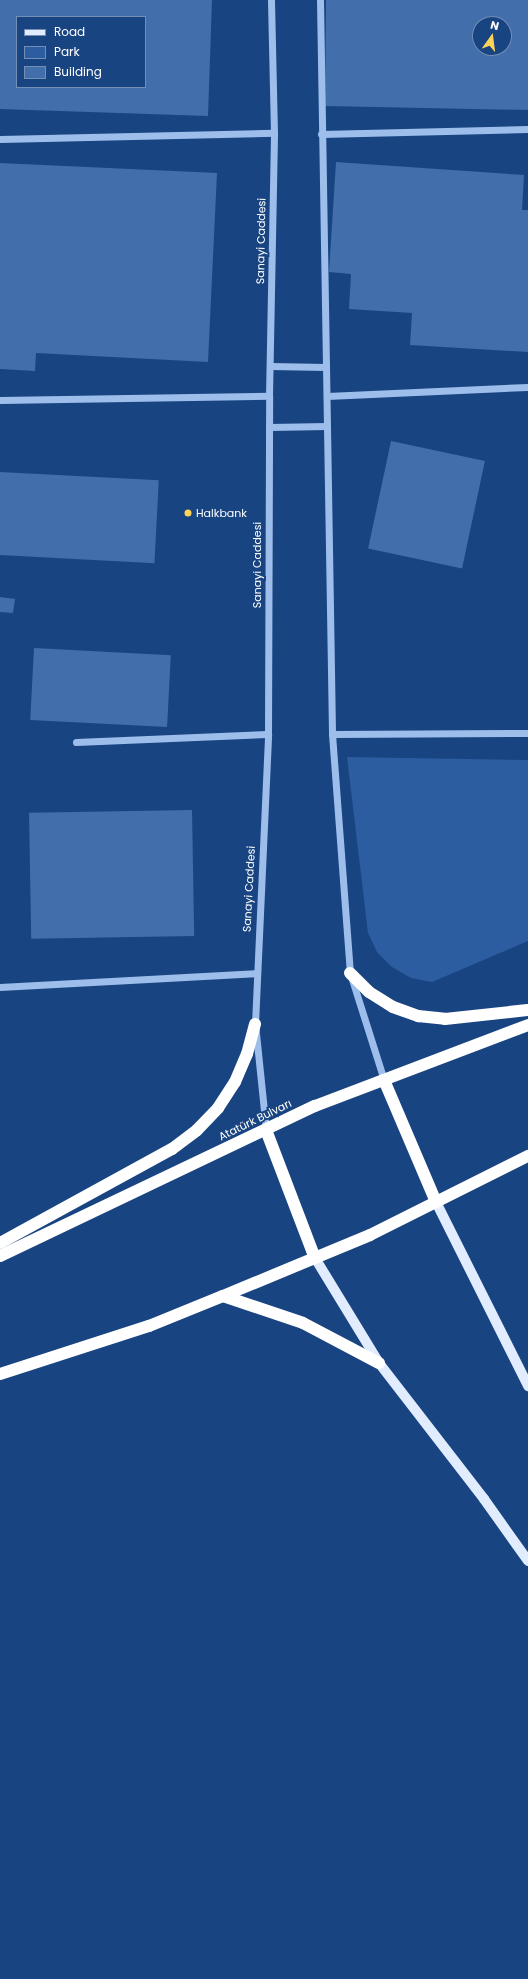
<!DOCTYPE html>
<html>
<head>
<meta charset="utf-8">
<style>
  body { margin:0 }
  #map { position:relative; width:528px; height:1979px; overflow:hidden; background:#194482; font-family:Poppins,sans-serif }
  div>[style] { position:absolute }
  .green>* { inset:0; background:#2c5da1 }
  .building>* { inset:0; background:#426eac; transform-origin:0 0 }
  .minor>* { height:7px; margin:-3.5px; padding:0 3.5px; transform-origin:3.5px; border-radius:3.5px; background:#9dbeeb }
  .major>* { height:10px; margin:-5px; padding:0 5px; transform-origin:5px; border-radius:5px; background:#e1ecff }
  .highway>* { height:12px; margin:-6px; padding:0 6px; transform-origin:6px; border-radius:6px; background:#fff }
  .dots>* { width:11px; height:11px; translate:-50% -50%; box-sizing:border-box; border:2px solid #194482; border-radius:50% }
  span { translate:-50% -50%; white-space:nowrap; text-align:center; line-height:1.15; -webkit-text-stroke:4px #194482; paint-order:stroke }
  .street-label { font-size:11px; color:#fff }
  .poi-label { font-size:11px; color:#fff }
  .left { translate:0 -50%; text-align:left }
  .legend { position:absolute; left:16px; top:16px; width:130px; height:72px; box-sizing:border-box; background:#194482; border:1px solid #758fb4; margin:0; padding:5px 7px; list-style:none; font-size:12px; color:#fff }
  .legend li { display:flex; align-items:center; gap:8px; height:20px }
  .legend b { width:20px; border:1px solid #758fb4 }
  .north { position:absolute; left:472px; top:16px; width:40px; height:40px; box-sizing:border-box; background:#194482; border:1px solid #758fb4; border-radius:50%; rotate:14deg; font-size:11px; font-weight:700; line-height:16px; text-align:center; color:#fff }
  .north::after { content:''; display:block; margin:auto; width:14px; height:18px; background:#fed358; clip-path:polygon(50% 0,100% 100%,50% 72%,0 100%) }
</style>
</head>
<body>
<div id="map">
  <div class="green">
    <i style="clip-path:polygon(347px 757px,528px 760px,528px 941px,432px 982px,411px 978px,392px 967px,377px 952px,368px 933px)"></i>
  </div>
  <div class="building">
    <i style="clip-path:polygon(evenodd,0 0,212px 0,208px 116px,0 109px,0 0,17px 17px,145px 17px,145px 87px,17px 87px,17px 17px)"></i>
    <i style="clip-path:polygon(evenodd,326px 0,528px 0,528px 110px,325px 106px,326px 0,480px 24px,504px 24px,504px 48px,480px 48px,480px 24px)"></i>
    <i style="clip-path:polygon(336px 162px,524px 175px,522px 210px,528px 210px,528px 352px,410px 345px,412px 313px,349px 309px,351px 274px,329px 272px)"></i>
    <i style="clip-path:polygon(0 163px,217px 173px,208px 362px,36px 353px,35px 371px,0 369px)"></i>
    <i style="left:391px;top:441px;width:96px;height:110px;rotate:12deg"></i>
    <i style="left:0;top:472px;width:159px;height:83px;rotate:3deg"></i>
    <i style="clip-path:polygon(0 597px,15px 599px,13px 613px,0 612px)"></i>
    <i style="left:34px;top:648px;width:137px;height:72px;rotate:3deg"></i>
    <i style="left:192px;top:810px;width:126px;height:163px;rotate:89deg"></i>
  </div>
  <div class="minor">
    <i style="left:320px;top:0;width:734px;rotate:89.06deg"></i>
    <i style="left:332px;top:734px;width:240px;rotate:85.7deg"></i>
    <i style="left:350px;top:973px;width:112px;rotate:72.4deg"></i>
    <i style="left:321px;top:134px;width:207px;rotate:-1.4deg"></i>
    <i style="left:0;top:139px;width:274px;rotate:-1.3deg"></i>
    <i style="left:270px;top:366px;width:56px;rotate:1deg"></i>
    <i style="left:327px;top:396px;width:201px;rotate:-2.6deg"></i>
    <i style="left:0;top:400px;width:269px;rotate:-0.9deg"></i>
    <i style="left:269px;top:427px;width:58px;rotate:-1deg"></i>
    <i style="left:332px;top:734px;width:196px;rotate:-0.3deg"></i>
    <i style="left:76px;top:742px;width:192px;rotate:-2.4deg"></i>
    <i style="left:0;top:987px;width:255px;rotate:-3.1deg"></i>
    <i style="left:266px;top:1130px;width:107px;rotate:-95.9deg"></i>
    <i style="left:255px;top:1024px;width:290px;rotate:-87.4deg"></i>
    <i style="left:268px;top:734px;width:338px;rotate:-89.8deg"></i>
    <i style="left:269px;top:396px;width:263px;rotate:-88.9deg"></i>
    <i style="left:274px;top:133px;width:133px;rotate:-91.3deg"></i>
  </div>
  <div class="major">
    <i style="left:436px;top:1202px;width:206px;rotate:63.4deg"></i>
    <i style="left:315px;top:1258px;width:123px;rotate:58.6deg"></i>
    <i style="left:379px;top:1363px;width:172px;rotate:52.3deg"></i>
    <i style="left:484px;top:1499px;width:76px;rotate:54.6deg"></i>
  </div>
  <div class="highway">
    <i style="left:350px;top:973px;width:27px;rotate:45deg"></i>
    <i style="left:369px;top:992px;width:28px;rotate:32deg"></i>
    <i style="left:393px;top:1007px;width:27px;rotate:20deg"></i>
    <i style="left:418px;top:1016px;width:27px;rotate:6deg"></i>
    <i style="left:445px;top:1019px;width:83px;rotate:-6.2deg"></i>
    <i style="left:384px;top:1080px;width:133px;rotate:66.9deg"></i>
    <i style="left:266px;top:1130px;width:137px;rotate:69.1deg"></i>
    <i style="left:0;top:1243px;width:196px;rotate:-28.7deg"></i>
    <i style="left:172px;top:1149px;width:31px;rotate:-37deg"></i>
    <i style="left:197px;top:1130px;width:30px;rotate:-46deg"></i>
    <i style="left:218px;top:1108px;width:31px;rotate:-57deg"></i>
    <i style="left:235px;top:1082px;width:30px;rotate:-67deg"></i>
    <i style="left:247px;top:1054px;width:31px;rotate:-75deg"></i>
    <i style="left:0;top:1256px;width:349px;rotate:-25.5deg"></i>
    <i style="left:315px;top:1106px;width:228px;rotate:-20.8deg"></i>
    <i style="left:223px;top:1296px;width:84px;rotate:18.6deg"></i>
    <i style="left:303px;top:1323px;width:86px;rotate:27.8deg"></i>
    <i style="left:0;top:1374px;width:157px;rotate:-17.9deg"></i>
    <i style="left:149px;top:1326px;width:80px;rotate:-22.1deg"></i>
    <i style="left:223px;top:1296px;width:159px;rotate:-22.5deg"></i>
    <i style="left:370px;top:1235px;width:177px;rotate:-26.6deg"></i>
  </div>
  <div class="dots">
    <i style="left:188px;top:513px;background:#fed358"></i>
  </div>
  <div class="street-label">
    <span style="left:261px;top:241px;rotate:-89deg">Sanayi Caddesi</span>
    <span style="left:257px;top:565px;rotate:-90deg">Sanayi Caddesi</span>
    <span style="left:249px;top:889px;rotate:-87deg">Sanayi Caddesi</span>
    <span style="left:255px;top:1120px;rotate:-26deg">Atatürk Bulvarı</span>
  </div>
  <div class="poi-label">
    <span class="left" style="left:196px;top:513px">Halkbank</span>
  </div>
  <ul class="legend">
  <li><b style="height:5px;background:#e1ecff"></b>Road</li>
  <li><b style="height:11px;background:#2c5da1"></b>Park</li>
  <li><b style="height:11px;background:#426eac"></b>Building</li>
  </ul>
  <div class="north">N</div>
</div>
</body>
</html>
